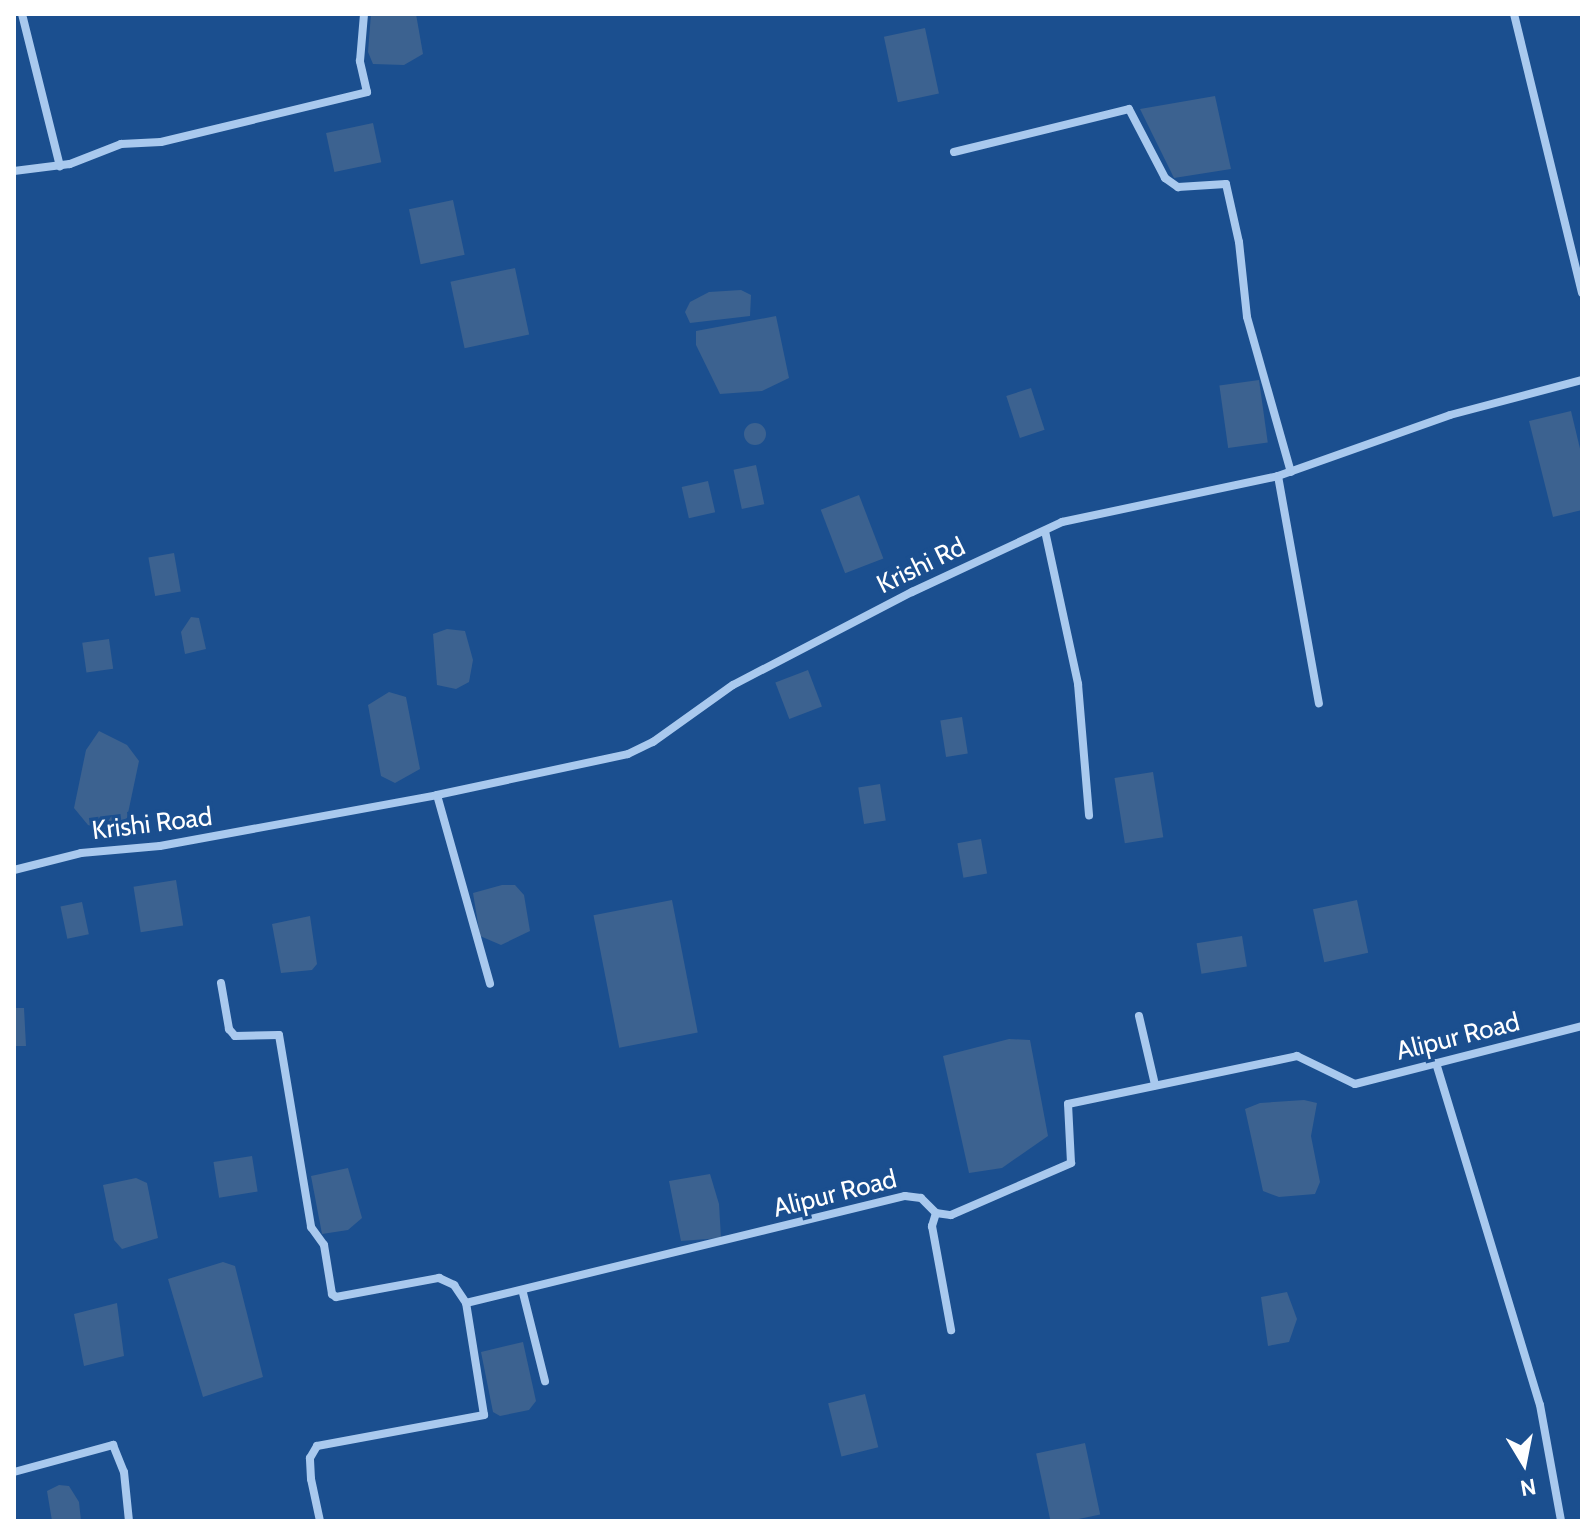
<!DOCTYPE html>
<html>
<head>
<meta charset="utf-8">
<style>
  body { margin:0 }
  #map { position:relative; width:1596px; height:1535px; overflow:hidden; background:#1b4f8f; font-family:Cabin,sans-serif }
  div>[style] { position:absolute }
  .water>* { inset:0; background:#3c6290; transform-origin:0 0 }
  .round { border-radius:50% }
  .minor>* { height:8px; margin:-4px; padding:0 4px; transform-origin:4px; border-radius:4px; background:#a9c9ee }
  span { translate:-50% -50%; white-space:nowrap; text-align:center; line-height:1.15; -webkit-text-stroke:7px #1b4f8f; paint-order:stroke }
  .street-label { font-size:26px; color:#fff }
  .frame { position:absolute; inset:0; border:16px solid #fff; pointer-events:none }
  .north { position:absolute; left:1484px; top:1423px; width:80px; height:80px; -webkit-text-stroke:6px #1b4f8f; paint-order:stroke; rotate:170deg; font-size:22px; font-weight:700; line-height:32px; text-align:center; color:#fff }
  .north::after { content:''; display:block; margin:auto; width:28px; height:36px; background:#fff; clip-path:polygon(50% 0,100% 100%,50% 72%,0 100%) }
</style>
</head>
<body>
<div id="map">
  <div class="water">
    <i style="clip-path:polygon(371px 14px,416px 14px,423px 54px,404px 65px,373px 64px,368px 52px)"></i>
    <i style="left:925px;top:28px;width:67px;height:42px;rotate:78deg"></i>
    <i style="clip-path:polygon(1215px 96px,1231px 169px,1174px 178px,1140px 109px)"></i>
    <i style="left:373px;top:123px;width:40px;height:48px;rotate:78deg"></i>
    <i style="left:453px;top:200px;width:56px;height:45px;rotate:78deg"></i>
    <i style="left:515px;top:268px;width:68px;height:66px;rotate:78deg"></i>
    <i style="clip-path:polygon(741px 290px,751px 295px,750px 316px,690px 323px,685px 312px,690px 302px,709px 292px)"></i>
    <i style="clip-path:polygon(776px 316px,789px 378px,762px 391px,720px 394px,696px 345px,696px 331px)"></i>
    <i style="left:1259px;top:380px;width:63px;height:40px;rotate:82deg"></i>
    <i style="left:1031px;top:388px;width:44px;height:26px;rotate:72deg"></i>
    <i style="clip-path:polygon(1571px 411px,1582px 457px,1582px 510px,1553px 517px,1529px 421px)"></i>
    <i class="round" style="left:744px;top:423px;width:22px;height:22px"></i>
    <i style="left:756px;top:465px;width:40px;height:23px;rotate:78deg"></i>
    <i style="left:708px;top:481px;width:32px;height:27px;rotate:77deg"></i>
    <i style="left:859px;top:495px;width:68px;height:41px;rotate:69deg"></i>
    <i style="left:174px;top:553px;width:39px;height:26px;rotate:80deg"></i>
    <i style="clip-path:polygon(191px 617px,199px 618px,206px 649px,185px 654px,181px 632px)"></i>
    <i style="clip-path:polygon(447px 629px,465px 631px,473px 660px,469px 682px,456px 689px,437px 685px,433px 634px)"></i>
    <i style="left:109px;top:639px;width:30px;height:27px;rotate:82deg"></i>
    <i style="left:808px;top:670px;width:39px;height:35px;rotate:69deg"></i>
    <i style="clip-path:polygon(389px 692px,406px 697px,420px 769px,395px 783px,381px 776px,368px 705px)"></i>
    <i style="left:962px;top:717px;width:37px;height:22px;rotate:81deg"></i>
    <i style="clip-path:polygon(99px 731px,127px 745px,139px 761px,127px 818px,105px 830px,88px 825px,74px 808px,86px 750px)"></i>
    <i style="left:1153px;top:772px;width:66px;height:39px;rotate:81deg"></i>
    <i style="left:880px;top:784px;width:37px;height:22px;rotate:81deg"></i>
    <i style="left:981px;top:839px;width:35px;height:24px;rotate:80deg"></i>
    <i style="left:176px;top:880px;width:46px;height:43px;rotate:81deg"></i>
    <i style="clip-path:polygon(502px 885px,515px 885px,524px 895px,530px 931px,501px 945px,480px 936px,473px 893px)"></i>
    <i style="left:672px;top:900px;width:135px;height:80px;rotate:79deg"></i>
    <i style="left:1357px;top:900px;width:54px;height:45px;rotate:78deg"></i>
    <i style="left:82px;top:902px;width:33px;height:22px;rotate:78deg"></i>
    <i style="clip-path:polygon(310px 916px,317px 964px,312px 970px,281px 973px,272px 924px)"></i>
    <i style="left:1242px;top:936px;width:31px;height:46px;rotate:81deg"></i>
    <i style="clip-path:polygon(14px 1008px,24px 1008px,26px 1046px,14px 1046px)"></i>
    <i style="clip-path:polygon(1009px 1039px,1030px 1040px,1048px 1136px,1002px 1168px,969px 1173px,943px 1056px)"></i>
    <i style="clip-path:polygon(1304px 1100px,1317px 1103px,1311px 1136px,1320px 1182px,1315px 1194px,1279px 1197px,1263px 1191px,1245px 1109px,1260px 1103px)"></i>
    <i style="left:252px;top:1156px;width:36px;height:39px;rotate:81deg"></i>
    <i style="clip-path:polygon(348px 1168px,362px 1218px,348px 1230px,322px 1234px,311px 1176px)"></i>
    <i style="clip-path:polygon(710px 1174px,719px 1204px,721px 1238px,681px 1241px,669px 1181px)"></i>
    <i style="clip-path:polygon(136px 1178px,147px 1183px,158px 1238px,122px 1249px,114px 1240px,103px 1185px)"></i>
    <i style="clip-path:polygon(223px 1262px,235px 1266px,263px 1377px,203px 1397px,168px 1279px)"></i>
    <i style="clip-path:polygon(1287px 1292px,1297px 1319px,1289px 1342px,1268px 1346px,1261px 1297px)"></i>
    <i style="clip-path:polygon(117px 1303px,124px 1356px,84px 1366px,74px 1314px)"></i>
    <i style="clip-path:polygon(523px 1342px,536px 1401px,529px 1410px,500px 1416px,493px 1412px,481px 1352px)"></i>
    <i style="left:865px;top:1394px;width:55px;height:38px;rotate:76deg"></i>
    <i style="left:1085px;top:1443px;width:73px;height:50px;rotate:78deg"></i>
    <i style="clip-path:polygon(59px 1485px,69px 1486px,79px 1502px,81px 1521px,52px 1521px,47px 1491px)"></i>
  </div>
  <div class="minor">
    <i style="left:22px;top:14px;width:157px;rotate:76deg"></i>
    <i style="left:1514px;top:14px;width:287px;rotate:76.3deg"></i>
    <i style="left:954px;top:152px;width:180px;rotate:-13.8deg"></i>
    <i style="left:1129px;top:109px;width:78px;rotate:62.4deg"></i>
    <i style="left:1165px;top:178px;width:16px;rotate:35deg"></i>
    <i style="left:1178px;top:187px;width:48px;rotate:-3.6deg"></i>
    <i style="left:1226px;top:184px;width:59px;rotate:77.4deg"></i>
    <i style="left:1239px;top:242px;width:75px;rotate:83.9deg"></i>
    <i style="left:1247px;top:317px;width:161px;rotate:74.2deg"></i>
    <i style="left:14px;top:171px;width:56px;rotate:-7.1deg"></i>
    <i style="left:70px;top:164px;width:55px;rotate:-21.4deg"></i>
    <i style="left:121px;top:144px;width:40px;rotate:-2.9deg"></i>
    <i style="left:161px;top:142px;width:212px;rotate:-13.6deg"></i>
    <i style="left:367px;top:92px;width:32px;rotate:-103deg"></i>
    <i style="left:360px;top:61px;width:47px;rotate:-85.1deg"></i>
    <i style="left:1278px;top:476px;width:231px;rotate:79.8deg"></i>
    <i style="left:1045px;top:531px;width:157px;rotate:77.8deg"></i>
    <i style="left:1078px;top:684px;width:132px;rotate:85.2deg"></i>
    <i style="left:437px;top:795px;width:196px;rotate:74.3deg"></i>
    <i style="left:14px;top:870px;width:69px;rotate:-14.2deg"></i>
    <i style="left:81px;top:853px;width:79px;rotate:-5.1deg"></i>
    <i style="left:160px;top:846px;width:282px;rotate:-10.4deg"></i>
    <i style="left:437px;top:795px;width:195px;rotate:-12.1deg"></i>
    <i style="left:628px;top:754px;width:28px;rotate:-26deg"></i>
    <i style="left:653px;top:742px;width:98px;rotate:-35.5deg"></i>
    <i style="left:733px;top:685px;width:202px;rotate:-27.5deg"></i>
    <i style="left:912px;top:592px;width:166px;rotate:-25deg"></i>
    <i style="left:1062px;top:522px;width:221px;rotate:-12deg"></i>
    <i style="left:1278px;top:476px;width:182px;rotate:-19.5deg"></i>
    <i style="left:1450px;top:415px;width:137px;rotate:-14.9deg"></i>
    <i style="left:221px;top:983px;width:47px;rotate:80.1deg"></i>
    <i style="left:229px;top:1029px;width:9px;rotate:49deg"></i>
    <i style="left:235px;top:1036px;width:44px;rotate:-1.3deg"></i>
    <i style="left:279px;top:1035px;width:195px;rotate:80.5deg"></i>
    <i style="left:311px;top:1227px;width:22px;rotate:54deg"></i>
    <i style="left:324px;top:1245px;width:50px;rotate:80.7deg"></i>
    <i style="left:332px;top:1294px;width:5px;rotate:37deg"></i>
    <i style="left:336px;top:1297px;width:105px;rotate:-10.5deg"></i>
    <i style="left:439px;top:1278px;width:17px;rotate:25deg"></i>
    <i style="left:454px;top:1285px;width:22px;rotate:56deg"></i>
    <i style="left:1139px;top:1016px;width:71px;rotate:76.9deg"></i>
    <i style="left:1436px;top:1063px;width:357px;rotate:73.1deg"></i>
    <i style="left:1540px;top:1405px;width:118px;rotate:79.7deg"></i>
    <i style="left:936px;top:1213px;width:14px;rotate:107deg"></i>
    <i style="left:932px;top:1226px;width:106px;rotate:79.6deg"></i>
    <i style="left:523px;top:1293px;width:91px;rotate:76deg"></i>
    <i style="left:14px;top:1472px;width:103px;rotate:-15.3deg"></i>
    <i style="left:113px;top:1445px;width:29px;rotate:68deg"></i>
    <i style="left:124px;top:1472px;width:49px;rotate:84.2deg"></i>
    <i style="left:320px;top:1521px;width:43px;rotate:-102.1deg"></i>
    <i style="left:311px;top:1479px;width:21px;rotate:-93deg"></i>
    <i style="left:310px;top:1458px;width:14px;rotate:-60deg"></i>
    <i style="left:317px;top:1446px;width:170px;rotate:-10.5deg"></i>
    <i style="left:484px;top:1415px;width:113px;rotate:-99.1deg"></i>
    <i style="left:466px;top:1303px;width:452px;rotate:-13.7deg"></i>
    <i style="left:905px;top:1196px;width:16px;rotate:7deg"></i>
    <i style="left:921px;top:1198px;width:21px;rotate:45deg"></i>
    <i style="left:936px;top:1213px;width:15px;rotate:8deg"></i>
    <i style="left:951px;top:1215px;width:131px;rotate:-23.4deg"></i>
    <i style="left:1071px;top:1163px;width:59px;rotate:-92.9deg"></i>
    <i style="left:1068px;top:1104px;width:234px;rotate:-11.8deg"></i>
    <i style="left:1297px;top:1056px;width:64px;rotate:25.8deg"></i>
    <i style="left:1355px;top:1084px;width:234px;rotate:-14.3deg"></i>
  </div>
  <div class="street-label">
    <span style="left:921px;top:566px;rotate:-26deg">Krishi Rd</span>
    <span style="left:152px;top:824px;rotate:-7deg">Krishi Road</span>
    <span style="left:1458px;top:1037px;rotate:-14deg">Alipur Road</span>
    <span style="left:835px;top:1194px;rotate:-14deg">Alipur Road</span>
  </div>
  <div class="frame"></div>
  <div class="north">N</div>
</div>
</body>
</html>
